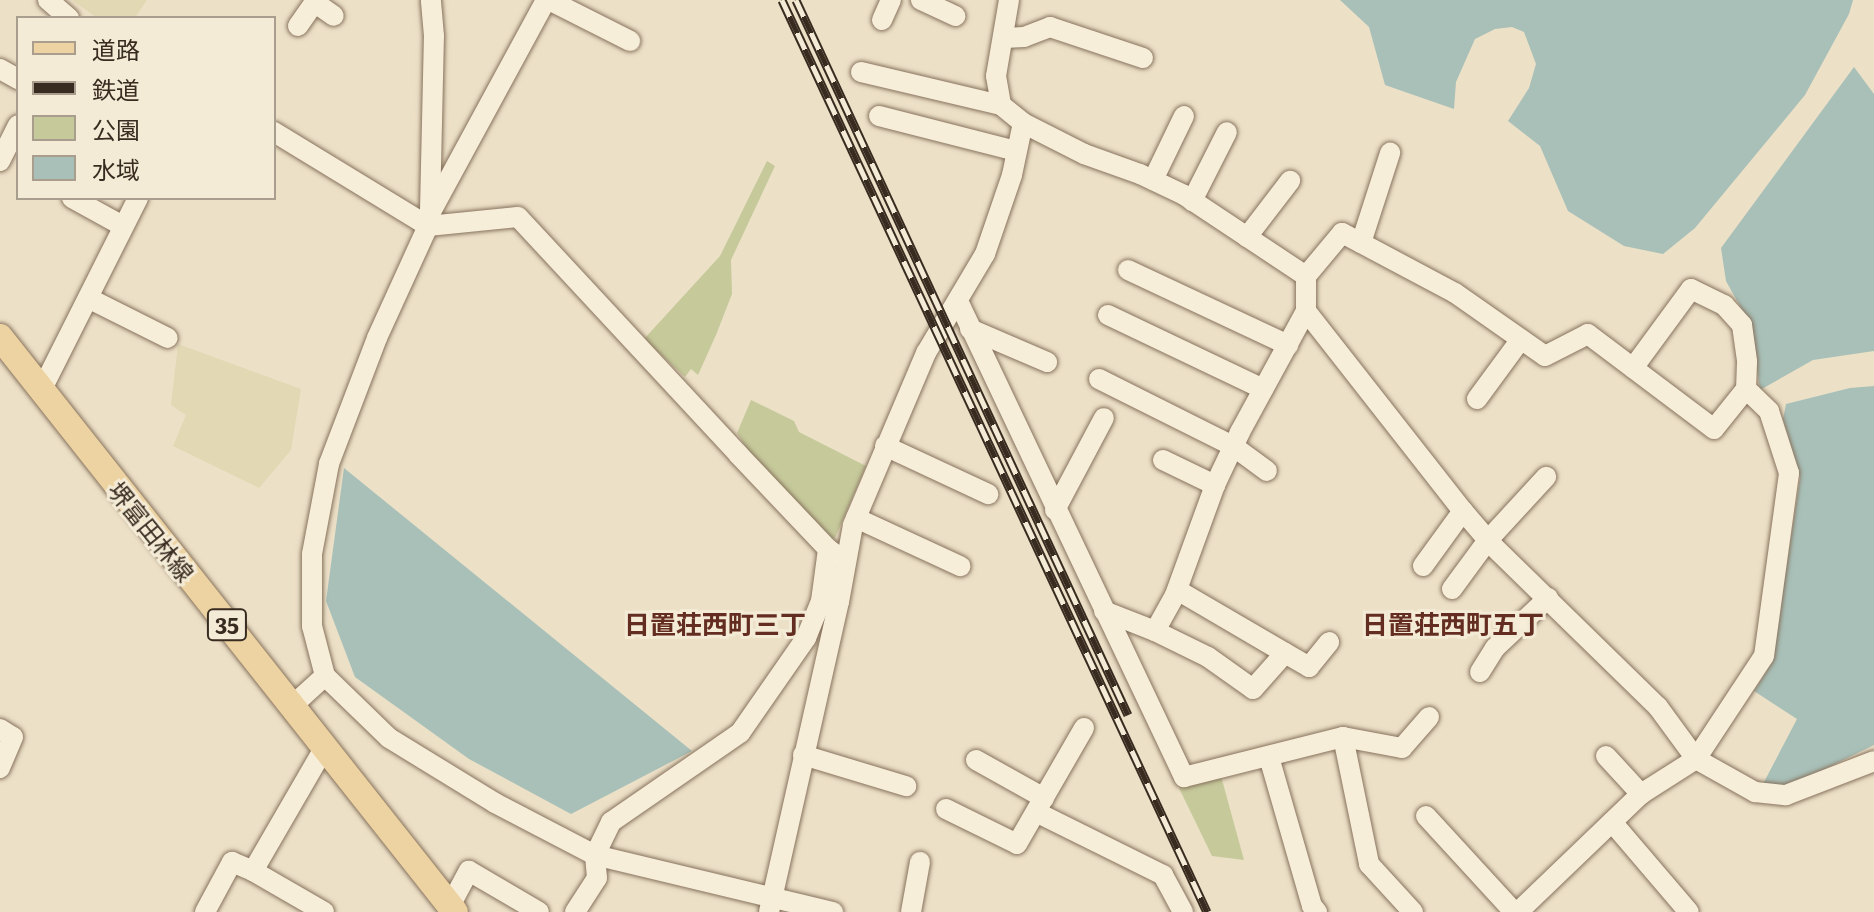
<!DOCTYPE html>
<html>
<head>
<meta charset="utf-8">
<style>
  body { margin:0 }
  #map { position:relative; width:1874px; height:912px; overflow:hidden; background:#ece0c7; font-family:Literata,"Noto Sans JP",serif }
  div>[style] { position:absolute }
  .farmland>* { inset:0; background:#e2d9b4 }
  .green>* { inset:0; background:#c6ca9b }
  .water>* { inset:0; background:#a8c0b8 }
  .roads { filter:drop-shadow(0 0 2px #87725d) drop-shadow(0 0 2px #87725d) }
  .minor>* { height:20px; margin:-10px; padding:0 10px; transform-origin:10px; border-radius:10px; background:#f7eeda }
  .major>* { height:26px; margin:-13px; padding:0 13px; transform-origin:13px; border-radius:13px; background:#edd3a1 }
  .rail>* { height:9px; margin-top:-4.5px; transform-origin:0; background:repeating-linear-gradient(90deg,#f4ebd6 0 18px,#382b20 0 36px); box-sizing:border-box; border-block:2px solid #382b20 }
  span { translate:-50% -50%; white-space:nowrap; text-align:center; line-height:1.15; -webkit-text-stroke:6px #f4ebd6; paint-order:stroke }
  .shield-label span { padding:2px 6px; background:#f4ebd6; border:2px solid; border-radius:6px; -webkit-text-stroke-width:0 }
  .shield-label { font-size:22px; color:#382b20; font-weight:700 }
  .street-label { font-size:24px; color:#382b20 }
  .neighbourhood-label { font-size:26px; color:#632d21; font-weight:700 }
  .legend { position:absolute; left:16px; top:16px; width:260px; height:184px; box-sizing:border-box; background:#f4ebd6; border:2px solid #a99e8d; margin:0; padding:10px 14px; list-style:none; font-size:24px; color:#382b20 }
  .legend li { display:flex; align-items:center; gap:16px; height:40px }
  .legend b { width:40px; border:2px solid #a99e8d }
</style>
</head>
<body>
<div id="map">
  <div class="farmland">
    <i style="clip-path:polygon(72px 0,147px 0,135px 18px,97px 18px)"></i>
    <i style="clip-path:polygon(178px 344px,301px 389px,291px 450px,259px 488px,173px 446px,186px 415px,171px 405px)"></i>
  </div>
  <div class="green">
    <i style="clip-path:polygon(767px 161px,775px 166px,731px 260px,732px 294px,716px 335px,698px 375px,691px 369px,685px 377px,644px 339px,720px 256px)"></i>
    <i style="clip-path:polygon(751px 400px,794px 421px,799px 432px,866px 466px,835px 538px,828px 540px,754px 459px,737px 433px)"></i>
    <i style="clip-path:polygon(1221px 776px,1244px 860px,1212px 856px,1179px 788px)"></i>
  </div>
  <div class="water">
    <i style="clip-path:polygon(1340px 0,1853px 0,1849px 14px,1805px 95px,1695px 228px,1663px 254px,1624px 246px,1568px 211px,1540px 146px,1508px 121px,1529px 88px,1536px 64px,1524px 32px,1512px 27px,1495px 29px,1475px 39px,1456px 82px,1454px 109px,1385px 85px,1369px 27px)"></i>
    <i style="clip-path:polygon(1854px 67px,1874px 94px,1874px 351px,1813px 360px,1760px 390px,1751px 326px,1726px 281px,1721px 248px)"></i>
    <i style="clip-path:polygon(1874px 386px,1874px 745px,1782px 790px,1763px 784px,1797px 719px,1754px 691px,1772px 663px,1800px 478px,1783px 419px,1786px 404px,1850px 388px)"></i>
    <i style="clip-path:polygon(344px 468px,692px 751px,571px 814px,469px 759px,355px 677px,326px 601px)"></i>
  </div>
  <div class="roads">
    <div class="minor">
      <i style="left:48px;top:0;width:28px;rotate:41deg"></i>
      <i style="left:546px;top:0;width:243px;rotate:118.5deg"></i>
      <i style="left:430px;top:214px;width:12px;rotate:99deg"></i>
      <i style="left:428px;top:226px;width:123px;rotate:114.5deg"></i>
      <i style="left:377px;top:338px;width:135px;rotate:110.9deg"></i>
      <i style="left:329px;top:464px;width:92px;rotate:100.7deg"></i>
      <i style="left:312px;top:554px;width:72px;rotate:90deg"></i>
      <i style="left:312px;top:626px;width:52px;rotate:75.4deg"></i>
      <i style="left:325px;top:676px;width:89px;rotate:44.1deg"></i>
      <i style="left:389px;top:738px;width:124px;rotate:31.5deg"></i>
      <i style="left:495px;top:803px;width:113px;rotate:27.5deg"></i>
      <i style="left:595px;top:855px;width:245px;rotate:13.5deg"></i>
      <i style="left:549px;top:0;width:91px;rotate:26.8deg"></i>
      <i style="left:921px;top:0;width:38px;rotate:25deg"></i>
      <i style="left:1009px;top:0;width:77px;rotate:99.7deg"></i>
      <i style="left:996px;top:76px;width:29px;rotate:80deg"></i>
      <i style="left:1001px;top:105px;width:28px;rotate:39deg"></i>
      <i style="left:1023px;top:123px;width:68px;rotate:26.9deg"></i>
      <i style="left:1084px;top:154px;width:59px;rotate:19.7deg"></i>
      <i style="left:1140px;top:174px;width:49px;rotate:25.5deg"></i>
      <i style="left:1184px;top:195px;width:146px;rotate:33.6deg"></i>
      <i style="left:1306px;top:276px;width:35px;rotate:90deg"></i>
      <i style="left:1306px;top:311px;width:254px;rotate:51.9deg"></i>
      <i style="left:1463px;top:511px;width:46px;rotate:49.4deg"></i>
      <i style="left:1493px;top:546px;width:231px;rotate:44.3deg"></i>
      <i style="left:1658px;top:707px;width:64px;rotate:53.8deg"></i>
      <i style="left:1696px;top:759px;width:123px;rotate:-56.6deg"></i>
      <i style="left:1764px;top:656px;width:185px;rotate:-82.2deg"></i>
      <i style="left:1789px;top:473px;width:65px;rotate:-107.9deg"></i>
      <i style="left:1769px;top:411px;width:32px;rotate:-136deg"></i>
      <i style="left:1746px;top:389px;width:51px;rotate:128.7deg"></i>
      <i style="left:1714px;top:429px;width:158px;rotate:-143deg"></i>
      <i style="left:1588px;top:334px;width:48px;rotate:152.9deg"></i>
      <i style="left:1545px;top:356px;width:110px;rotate:-145deg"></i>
      <i style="left:1455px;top:293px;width:128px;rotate:-152deg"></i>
      <i style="left:1342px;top:233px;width:56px;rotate:129.9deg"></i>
      <i style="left:314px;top:2px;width:24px;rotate:35deg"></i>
      <i style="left:882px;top:20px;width:22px;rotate:-66deg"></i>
      <i style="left:298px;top:26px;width:32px;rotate:-55deg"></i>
      <i style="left:1004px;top:38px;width:20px;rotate:-3deg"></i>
      <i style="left:1024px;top:37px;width:28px;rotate:-21deg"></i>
      <i style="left:1050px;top:27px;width:98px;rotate:18.4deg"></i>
      <i style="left:0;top:69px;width:21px;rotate:29deg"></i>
      <i style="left:861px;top:72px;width:144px;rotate:13.3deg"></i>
      <i style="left:879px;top:116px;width:141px;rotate:14.3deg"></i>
      <i style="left:274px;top:132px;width:180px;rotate:31.4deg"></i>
      <i style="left:428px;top:226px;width:90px;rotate:-5.7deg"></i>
      <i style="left:518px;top:217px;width:323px;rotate:47.1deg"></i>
      <i style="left:738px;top:454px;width:131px;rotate:46.5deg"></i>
      <i style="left:828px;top:549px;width:19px;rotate:35deg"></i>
      <i style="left:0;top:161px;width:40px;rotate:-63.4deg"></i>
      <i style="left:1153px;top:180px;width:71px;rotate:-64.2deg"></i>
      <i style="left:72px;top:198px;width:58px;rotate:28.8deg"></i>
      <i style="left:1192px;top:201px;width:77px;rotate:-63.1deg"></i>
      <i style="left:430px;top:210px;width:174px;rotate:-88.7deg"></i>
      <i style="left:434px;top:36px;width:36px;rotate:-95deg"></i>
      <i style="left:1247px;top:237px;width:71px;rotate:-52.5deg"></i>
      <i style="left:1361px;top:243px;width:95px;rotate:-72.1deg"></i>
      <i style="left:1128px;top:270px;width:177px;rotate:25.1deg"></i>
      <i style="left:88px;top:298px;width:89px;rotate:26.6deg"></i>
      <i style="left:959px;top:303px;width:525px;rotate:64.61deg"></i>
      <i style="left:1184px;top:777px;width:164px;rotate:-14.1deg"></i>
      <i style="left:1343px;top:737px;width:60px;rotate:10.6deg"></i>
      <i style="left:1402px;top:748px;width:41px;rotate:-48.9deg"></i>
      <i style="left:1108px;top:315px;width:172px;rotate:25.5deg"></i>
      <i style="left:970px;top:329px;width:84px;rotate:23.2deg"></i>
      <i style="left:1633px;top:368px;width:98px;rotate:-53.7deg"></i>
      <i style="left:1691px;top:289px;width:37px;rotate:26deg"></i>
      <i style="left:1724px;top:305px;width:27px;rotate:48deg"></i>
      <i style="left:1742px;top:325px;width:37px;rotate:82deg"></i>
      <i style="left:1747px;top:362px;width:27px;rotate:92deg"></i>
      <i style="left:1099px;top:379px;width:150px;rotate:26.6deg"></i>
      <i style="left:1233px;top:446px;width:42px;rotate:36.3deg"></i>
      <i style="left:41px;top:391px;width:216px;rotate:-63.3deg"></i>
      <i style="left:1477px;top:399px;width:74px;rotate:-53.7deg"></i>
      <i style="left:885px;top:446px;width:114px;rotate:25deg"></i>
      <i style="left:1163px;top:460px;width:58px;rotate:25.7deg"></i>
      <i style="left:1055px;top:510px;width:104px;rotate:-62deg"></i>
      <i style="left:856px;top:518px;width:115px;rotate:24.8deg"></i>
      <i style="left:1423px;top:566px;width:68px;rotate:-54deg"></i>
      <i style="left:1452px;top:589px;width:61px;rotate:-53.7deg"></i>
      <i style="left:1488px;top:540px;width:86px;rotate:-47.4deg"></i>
      <i style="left:1104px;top:611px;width:55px;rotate:21.4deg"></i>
      <i style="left:1155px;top:631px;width:41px;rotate:-60.9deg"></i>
      <i style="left:1175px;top:595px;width:117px;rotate:-70deg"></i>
      <i style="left:1215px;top:485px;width:59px;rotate:-64.7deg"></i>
      <i style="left:1240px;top:432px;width:138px;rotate:-61.4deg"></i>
      <i style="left:1155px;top:631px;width:59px;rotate:26.1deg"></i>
      <i style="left:1208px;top:657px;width:55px;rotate:35.4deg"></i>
      <i style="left:1253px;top:689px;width:48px;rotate:-48.4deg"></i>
      <i style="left:1285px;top:653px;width:125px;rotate:-149.7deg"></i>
      <i style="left:1285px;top:653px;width:28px;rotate:30deg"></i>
      <i style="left:1309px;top:667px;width:32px;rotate:-51deg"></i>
      <i style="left:1480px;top:672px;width:28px;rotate:-58deg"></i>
      <i style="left:1495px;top:648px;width:73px;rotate:-43.3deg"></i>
      <i style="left:292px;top:706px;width:45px;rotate:-42.3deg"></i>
      <i style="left:0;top:729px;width:15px;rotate:32deg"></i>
      <i style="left:13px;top:737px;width:34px;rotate:113deg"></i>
      <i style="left:1343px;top:737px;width:130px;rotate:78.4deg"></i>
      <i style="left:1369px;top:864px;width:65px;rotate:47.5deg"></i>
      <i style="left:803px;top:755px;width:108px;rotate:16.8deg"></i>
      <i style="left:1606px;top:756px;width:52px;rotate:47.4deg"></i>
      <i style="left:1269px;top:757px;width:155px;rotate:73.9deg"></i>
      <i style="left:1312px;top:906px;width:8px;rotate:50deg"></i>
      <i style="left:976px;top:760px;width:78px;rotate:29.2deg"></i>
      <i style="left:946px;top:809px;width:79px;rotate:26.2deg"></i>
      <i style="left:1017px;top:844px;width:134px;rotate:-60deg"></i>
      <i style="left:1036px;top:812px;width:142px;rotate:26.4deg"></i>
      <i style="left:1163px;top:875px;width:42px;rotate:61.6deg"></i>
      <i style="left:1426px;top:816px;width:130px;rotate:47.5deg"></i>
      <i style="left:1612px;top:822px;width:118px;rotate:49.5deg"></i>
      <i style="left:253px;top:871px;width:82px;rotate:30deg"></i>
      <i style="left:450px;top:906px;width:40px;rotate:-62deg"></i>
      <i style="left:469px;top:871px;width:81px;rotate:30.4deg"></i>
      <i style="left:205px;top:912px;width:57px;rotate:-61.6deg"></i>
      <i style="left:232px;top:862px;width:23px;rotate:23deg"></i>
      <i style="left:253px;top:871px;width:143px;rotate:-59.9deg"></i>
      <i style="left:575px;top:912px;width:40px;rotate:-57.1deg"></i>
      <i style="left:597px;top:878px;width:23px;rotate:-95deg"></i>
      <i style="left:595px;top:855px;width:37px;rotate:-64deg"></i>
      <i style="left:611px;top:822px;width:157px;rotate:-34.6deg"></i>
      <i style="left:740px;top:733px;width:116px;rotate:-55.2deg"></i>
      <i style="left:806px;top:638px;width:40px;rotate:-68deg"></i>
      <i style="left:821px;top:601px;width:52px;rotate:-82.3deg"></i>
      <i style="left:769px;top:912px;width:318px;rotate:-77.3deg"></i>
      <i style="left:839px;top:602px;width:78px;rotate:-79.7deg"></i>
      <i style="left:853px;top:525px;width:187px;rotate:-67deg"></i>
      <i style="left:926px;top:353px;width:115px;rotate:-59.2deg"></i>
      <i style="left:985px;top:254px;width:83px;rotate:-71.1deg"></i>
      <i style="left:1012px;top:175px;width:53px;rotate:-78.1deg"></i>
      <i style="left:911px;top:912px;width:51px;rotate:-79.8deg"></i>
      <i style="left:1518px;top:912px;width:170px;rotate:-43.8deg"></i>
      <i style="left:1641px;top:794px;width:65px;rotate:-32.5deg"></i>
      <i style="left:1696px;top:759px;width:68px;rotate:29.2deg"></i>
      <i style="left:1755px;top:792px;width:31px;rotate:6deg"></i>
      <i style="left:1786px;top:795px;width:94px;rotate:-21.1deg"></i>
    </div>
    <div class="major">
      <i style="left:0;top:337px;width:733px;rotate:51.65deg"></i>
    </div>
  </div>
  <div class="rail">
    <i style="left:782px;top:0;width:1006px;rotate:65.01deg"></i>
    <i style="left:796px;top:0;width:788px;rotate:65.09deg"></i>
  </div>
  <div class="shield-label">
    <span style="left:227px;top:625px">35</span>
  </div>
  <div class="street-label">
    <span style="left:152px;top:531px;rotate:51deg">堺富田林線</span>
  </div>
  <div class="neighbourhood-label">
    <span style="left:715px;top:623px">日置荘西町三丁</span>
    <span style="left:1453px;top:623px">日置荘西町五丁</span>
  </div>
  <ul class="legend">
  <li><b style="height:10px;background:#edd3a1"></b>道路</li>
  <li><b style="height:10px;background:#382b20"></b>鉄道</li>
  <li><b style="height:22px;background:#c6ca9b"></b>公園</li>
  <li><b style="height:22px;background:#a8c0b8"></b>水域</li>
  </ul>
</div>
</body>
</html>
